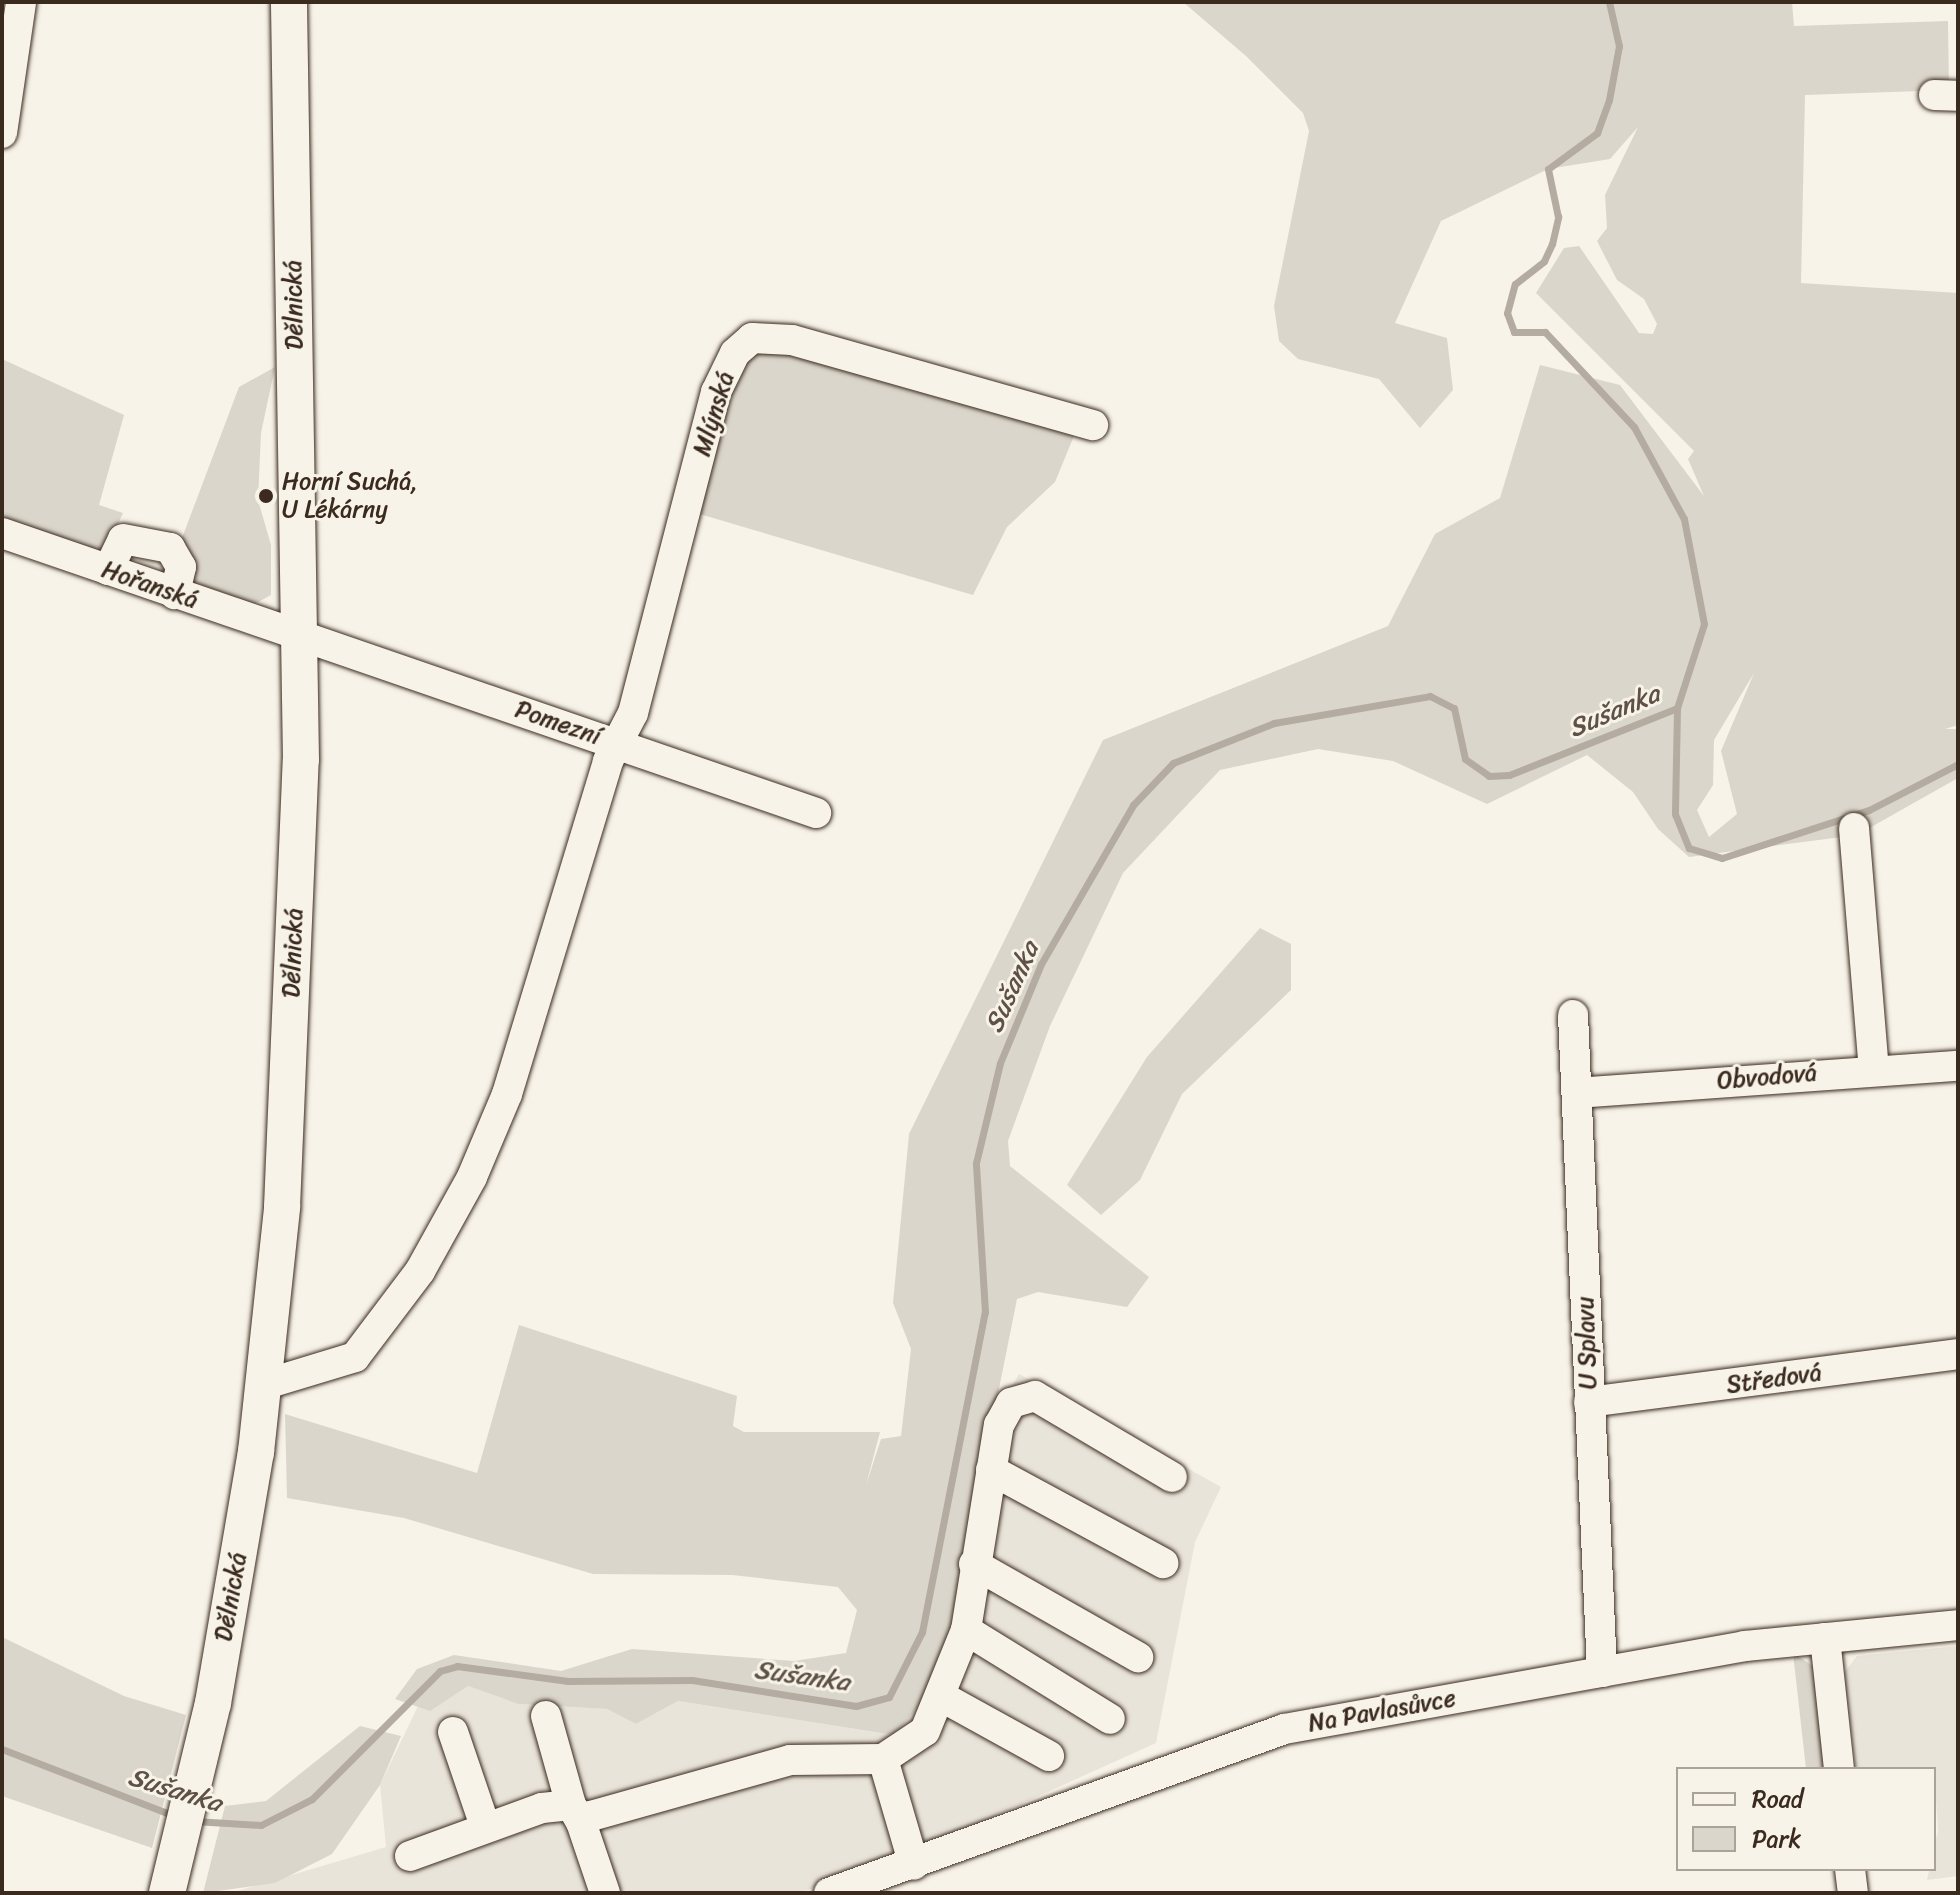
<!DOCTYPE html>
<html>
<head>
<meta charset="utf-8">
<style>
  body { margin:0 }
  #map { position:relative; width:1960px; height:1895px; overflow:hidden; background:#f7f3e8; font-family:Sriracha,sans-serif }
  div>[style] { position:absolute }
  .built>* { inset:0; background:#e9e4d9 }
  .green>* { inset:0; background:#dbd6cb }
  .stream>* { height:7px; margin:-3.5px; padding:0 3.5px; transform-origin:3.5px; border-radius:3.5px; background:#b4aca0 }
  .roads { filter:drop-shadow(0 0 2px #3b2a1e) drop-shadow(0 0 2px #3b2a1e) }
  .minor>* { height:30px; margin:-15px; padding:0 15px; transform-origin:15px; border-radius:15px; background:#f7f3e8 }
  .major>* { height:36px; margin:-18px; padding:0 18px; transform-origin:18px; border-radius:18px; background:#f7f3e8 }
  .dots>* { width:22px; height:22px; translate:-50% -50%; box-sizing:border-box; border:4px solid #f7f3e8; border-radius:50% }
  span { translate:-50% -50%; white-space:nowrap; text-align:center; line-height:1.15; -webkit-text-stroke:6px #f7f3e8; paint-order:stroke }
  .street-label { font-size:24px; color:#3b2a1e }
  .poi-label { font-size:24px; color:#3b2a1e }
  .left { translate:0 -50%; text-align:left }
  .water-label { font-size:26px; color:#5f5145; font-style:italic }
  .frame { position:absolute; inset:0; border:4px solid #3b2a1e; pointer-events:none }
  .legend { position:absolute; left:1676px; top:1767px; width:260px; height:104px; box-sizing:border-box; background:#f7f3e8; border:2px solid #aca397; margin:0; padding:10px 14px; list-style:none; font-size:24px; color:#3b2a1e }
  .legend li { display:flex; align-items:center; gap:16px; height:40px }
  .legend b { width:40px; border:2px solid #aca397 }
</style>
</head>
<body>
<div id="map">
  <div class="built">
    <i style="clip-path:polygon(1019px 1374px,1221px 1487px,1195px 1542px,1156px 1743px,897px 1860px,799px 1893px,231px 1893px,386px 1847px,380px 1785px,420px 1702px,468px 1686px,518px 1704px,607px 1709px,636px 1724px,678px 1701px,894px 1735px,990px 1426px)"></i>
    <i style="clip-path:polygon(1958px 1646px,1958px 1876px,1927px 1880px,1938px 1831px,1934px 1769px,1856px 1769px,1844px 1673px,1857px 1656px)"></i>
  </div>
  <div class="green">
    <i style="clip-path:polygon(evenodd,1183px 2px,1792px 2px,1794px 26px,1948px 21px,1949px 90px,1805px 95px,1801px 283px,1958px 293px,1958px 725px,1945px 729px,1958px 729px,1958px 778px,1857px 835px,1689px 857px,1658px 829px,1633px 792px,1587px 755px,1487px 804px,1393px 761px,1318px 749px,1220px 770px,1123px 873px,1050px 1026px,1008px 1141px,1010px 1166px,1149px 1277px,1127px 1307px,1038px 1292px,1017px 1299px,948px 1643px,923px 1701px,894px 1735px,678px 1701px,636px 1724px,607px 1709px,518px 1704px,468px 1686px,430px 1711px,395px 1699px,417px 1669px,454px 1655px,561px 1671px,632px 1649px,794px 1661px,846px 1653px,857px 1610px,838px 1587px,732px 1575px,593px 1574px,404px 1518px,287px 1498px,285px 1414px,477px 1473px,519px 1325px,737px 1396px,733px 1426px,744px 1432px,880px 1432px,866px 1485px,881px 1439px,901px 1436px,911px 1349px,893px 1303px,909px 1134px,1103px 740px,1388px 626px,1435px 534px,1500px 498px,1540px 365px,1620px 385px,1704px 496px,1688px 459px,1694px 451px,1536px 293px,1564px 248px,1579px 246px,1639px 333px,1653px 334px,1657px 324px,1644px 299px,1617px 280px,1597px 241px,1607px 228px,1605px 195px,1638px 127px,1610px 159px,1548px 169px,1441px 221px,1395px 323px,1447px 338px,1453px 390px,1420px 428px,1379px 379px,1298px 359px,1279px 341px,1274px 306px,1309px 131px,1303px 113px,1246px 56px,1183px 2px,1754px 673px,1721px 751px,1737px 814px,1709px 837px,1697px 810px,1713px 785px,1714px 740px,1754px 673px)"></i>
    <i style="clip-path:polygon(752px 338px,1076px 431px,1055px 482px,1007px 527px,973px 595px,686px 510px)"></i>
    <i style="clip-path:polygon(2px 359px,124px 415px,99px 505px,123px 513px,105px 553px,2px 523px)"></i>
    <i style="clip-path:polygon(275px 367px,261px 433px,258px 500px,271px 545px,271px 595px,245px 609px,192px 591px,179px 546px,239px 387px)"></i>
    <i style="clip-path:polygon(1260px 928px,1291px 944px,1291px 990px,1182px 1094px,1140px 1180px,1101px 1215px,1067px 1185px,1147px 1057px)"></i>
    <i style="clip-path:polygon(2px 1637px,124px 1696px,186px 1715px,152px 1848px,2px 1796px)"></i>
    <i style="clip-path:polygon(1793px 1653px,1813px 1666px,1825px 1769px,1806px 1769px)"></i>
    <i style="clip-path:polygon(360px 1726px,401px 1736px,380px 1785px,332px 1854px,275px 1883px,203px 1893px,225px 1806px,266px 1801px)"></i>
  </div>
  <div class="stream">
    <i style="left:1677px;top:708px;width:106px;rotate:91.1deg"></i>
    <i style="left:1675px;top:814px;width:37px;rotate:68deg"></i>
    <i style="left:1689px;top:848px;width:34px;rotate:17deg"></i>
    <i style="left:1722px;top:858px;width:155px;rotate:-18.1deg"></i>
    <i style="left:1869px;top:810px;width:100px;rotate:-27.3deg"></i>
    <i style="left:2px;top:1749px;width:186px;rotate:21.2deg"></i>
    <i style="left:194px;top:1821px;width:67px;rotate:3.4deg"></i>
    <i style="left:261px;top:1825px;width:57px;rotate:-27deg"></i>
    <i style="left:312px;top:1799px;width:181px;rotate:-45deg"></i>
    <i style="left:440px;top:1671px;width:18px;rotate:-16deg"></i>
    <i style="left:457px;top:1666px;width:112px;rotate:7.7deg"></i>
    <i style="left:568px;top:1681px;width:124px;rotate:-0.5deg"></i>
    <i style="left:692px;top:1680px;width:166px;rotate:9deg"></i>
    <i style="left:856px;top:1706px;width:34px;rotate:-15deg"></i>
    <i style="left:889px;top:1697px;width:73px;rotate:-63.1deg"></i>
    <i style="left:922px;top:1632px;width:326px;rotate:-78.9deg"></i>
    <i style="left:985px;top:1312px;width:149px;rotate:-93.5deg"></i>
    <i style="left:976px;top:1163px;width:103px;rotate:-76.5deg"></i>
    <i style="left:1000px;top:1063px;width:107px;rotate:-67.5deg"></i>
    <i style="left:1041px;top:964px;width:184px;rotate:-59.9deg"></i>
    <i style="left:1133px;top:805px;width:58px;rotate:-46.4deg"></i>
    <i style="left:1173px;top:763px;width:109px;rotate:-21.6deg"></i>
    <i style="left:1274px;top:723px;width:158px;rotate:-9.8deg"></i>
    <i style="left:1430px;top:696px;width:27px;rotate:27deg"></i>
    <i style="left:1454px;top:708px;width:52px;rotate:77.8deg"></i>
    <i style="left:1465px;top:759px;width:29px;rotate:35deg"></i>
    <i style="left:1489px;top:776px;width:20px;rotate:-3deg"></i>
    <i style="left:1509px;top:775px;width:181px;rotate:-21.7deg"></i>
    <i style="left:1677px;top:708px;width:88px;rotate:-72.2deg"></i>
    <i style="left:1704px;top:624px;width:107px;rotate:-100.8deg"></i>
    <i style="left:1684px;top:519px;width:105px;rotate:-118.5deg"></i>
    <i style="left:1634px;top:427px;width:130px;rotate:-133.1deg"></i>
    <i style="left:1545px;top:332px;width:31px;rotate:180deg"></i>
    <i style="left:1514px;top:332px;width:20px;rotate:-110deg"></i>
    <i style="left:1507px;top:313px;width:30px;rotate:-75deg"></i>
    <i style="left:1515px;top:284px;width:37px;rotate:-38deg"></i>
    <i style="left:1544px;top:261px;width:19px;rotate:-65deg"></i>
    <i style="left:1552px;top:244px;width:28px;rotate:-77deg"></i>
    <i style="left:1558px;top:217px;width:49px;rotate:-101.8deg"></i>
    <i style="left:1548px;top:169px;width:61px;rotate:-36.3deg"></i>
    <i style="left:1597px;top:133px;width:35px;rotate:-70deg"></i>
    <i style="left:1609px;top:100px;width:55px;rotate:-79.5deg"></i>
    <i style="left:1619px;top:46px;width:45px;rotate:-102.8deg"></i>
  </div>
  <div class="roads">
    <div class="minor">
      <i style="left:1934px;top:95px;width:24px;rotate:2deg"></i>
      <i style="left:2px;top:133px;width:132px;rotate:-81.7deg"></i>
      <i style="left:2px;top:533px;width:861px;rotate:18.98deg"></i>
      <i style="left:108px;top:570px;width:34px;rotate:-64deg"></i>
      <i style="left:123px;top:539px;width:48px;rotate:10.8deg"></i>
      <i style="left:170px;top:548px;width:22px;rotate:60deg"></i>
      <i style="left:181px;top:567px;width:28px;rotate:103deg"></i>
      <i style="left:1854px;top:828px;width:243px;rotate:85.3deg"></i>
      <i style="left:1573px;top:1015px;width:658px;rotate:87.47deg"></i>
      <i style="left:1577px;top:1093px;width:382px;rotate:-4.1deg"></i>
      <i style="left:263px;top:1385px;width:96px;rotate:-16.9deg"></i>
      <i style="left:355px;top:1357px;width:108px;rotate:-52.9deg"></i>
      <i style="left:420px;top:1271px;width:107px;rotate:-61deg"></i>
      <i style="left:472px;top:1177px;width:90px;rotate:-67.1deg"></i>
      <i style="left:507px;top:1094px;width:348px;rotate:-73.1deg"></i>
      <i style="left:608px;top:761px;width:54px;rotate:-62.5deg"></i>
      <i style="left:633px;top:713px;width:332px;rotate:-75.5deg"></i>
      <i style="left:716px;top:392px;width:43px;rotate:-64deg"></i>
      <i style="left:735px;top:353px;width:23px;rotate:-41deg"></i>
      <i style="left:752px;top:338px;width:40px;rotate:2.9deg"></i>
      <i style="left:792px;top:340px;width:313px;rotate:15.8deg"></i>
      <i style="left:1589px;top:1402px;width:372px;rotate:-7.4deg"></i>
      <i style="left:991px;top:1470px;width:196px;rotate:28.4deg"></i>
      <i style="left:974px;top:1564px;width:189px;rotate:29.6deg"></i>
      <i style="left:966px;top:1630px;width:169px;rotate:31.7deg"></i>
      <i style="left:1825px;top:1638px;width:132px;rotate:83.9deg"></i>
      <i style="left:944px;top:1698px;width:120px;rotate:28.9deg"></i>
      <i style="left:546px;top:1716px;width:92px;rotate:74.3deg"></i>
      <i style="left:453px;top:1732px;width:96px;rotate:71.2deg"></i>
      <i style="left:883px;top:1759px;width:110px;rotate:73.7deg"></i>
      <i style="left:410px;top:1856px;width:140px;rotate:-20deg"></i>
      <i style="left:542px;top:1808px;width:29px;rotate:-6deg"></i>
      <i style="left:571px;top:1805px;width:20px;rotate:60deg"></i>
      <i style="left:1850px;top:1869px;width:24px;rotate:83deg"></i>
      <i style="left:605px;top:1893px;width:75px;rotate:-108.7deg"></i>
      <i style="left:581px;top:1822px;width:12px;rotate:-31deg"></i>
      <i style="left:591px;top:1816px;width:207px;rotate:-15.7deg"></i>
      <i style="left:790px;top:1760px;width:93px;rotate:-0.6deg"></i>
      <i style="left:883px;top:1759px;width:50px;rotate:-33.7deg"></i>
      <i style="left:925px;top:1731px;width:109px;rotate:-67.9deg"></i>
      <i style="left:966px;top:1630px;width:208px;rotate:-80.9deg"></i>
      <i style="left:999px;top:1425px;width:25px;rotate:-61deg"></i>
      <i style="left:1011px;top:1403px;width:25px;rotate:-16deg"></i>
      <i style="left:1035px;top:1396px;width:159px;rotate:30.6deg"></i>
      <i style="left:829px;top:1893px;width:484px;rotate:-19.8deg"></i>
      <i style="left:1284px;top:1729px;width:468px;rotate:-10.2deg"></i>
      <i style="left:1745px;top:1646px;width:214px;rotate:-5.6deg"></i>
    </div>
    <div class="major">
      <i style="left:167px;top:1893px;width:195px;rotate:-76.4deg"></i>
      <i style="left:213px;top:1703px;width:255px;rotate:-80.3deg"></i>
      <i style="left:256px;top:1452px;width:246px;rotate:-83.9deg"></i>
      <i style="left:282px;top:1207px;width:447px;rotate:-87.6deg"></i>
      <i style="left:301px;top:760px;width:758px;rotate:-90.91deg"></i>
    </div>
  </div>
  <div class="dots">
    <i style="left:266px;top:496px;background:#3b2a1e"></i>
  </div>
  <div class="street-label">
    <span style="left:294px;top:305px;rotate:-91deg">Dělnická</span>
    <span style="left:714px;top:414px;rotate:-73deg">Mlýnská</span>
    <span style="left:150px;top:585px;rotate:19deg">Hořanská</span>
    <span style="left:558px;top:723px;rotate:19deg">Pomezní</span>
    <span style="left:293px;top:953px;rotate:-88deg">Dělnická</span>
    <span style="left:1767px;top:1077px;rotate:-5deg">Obvodová</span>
    <span style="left:1587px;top:1343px;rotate:-92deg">U Splavu</span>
    <span style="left:1774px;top:1379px;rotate:-8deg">Středová</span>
    <span style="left:231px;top:1597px;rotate:-80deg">Dělnická</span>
    <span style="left:1382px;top:1711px;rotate:-10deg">Na Pavlasůvce</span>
  </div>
  <div class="poi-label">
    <span class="left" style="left:282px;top:496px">Horní Suchá,<br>U Lékárny</span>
  </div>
  <div class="water-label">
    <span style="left:1614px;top:711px;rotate:-23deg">Sušanka</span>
    <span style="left:1012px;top:987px;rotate:-66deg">Sušanka</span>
    <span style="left:802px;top:1676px;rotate:8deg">Sušanka</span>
    <span style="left:175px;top:1790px;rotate:17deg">Sušanka</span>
  </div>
  <div class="frame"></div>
  <ul class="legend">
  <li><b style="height:10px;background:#f7f3e8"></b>Road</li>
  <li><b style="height:22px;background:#dbd6cb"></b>Park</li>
  </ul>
</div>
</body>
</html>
